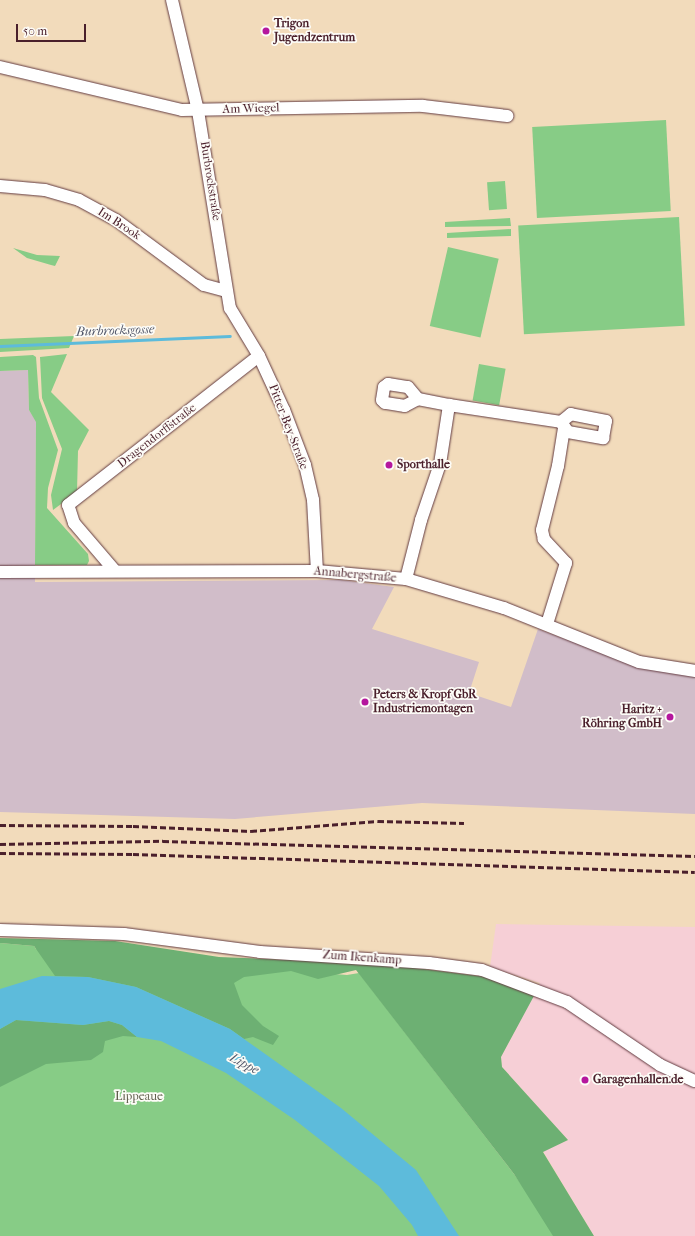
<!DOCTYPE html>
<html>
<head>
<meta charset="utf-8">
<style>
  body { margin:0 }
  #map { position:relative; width:695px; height:1236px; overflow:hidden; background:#f2dbbb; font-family:"IM FELL French Canon",serif }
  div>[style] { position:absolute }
  .built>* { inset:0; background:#f6cfd6 }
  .industrial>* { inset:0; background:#d1bdc9 }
  .green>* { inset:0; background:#87cc86; transform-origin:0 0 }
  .forest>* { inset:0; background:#6db073 }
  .water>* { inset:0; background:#5dbbdb }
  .stream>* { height:3px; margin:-1.5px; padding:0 1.5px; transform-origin:1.5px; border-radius:1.5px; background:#5dbbdb }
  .roads { filter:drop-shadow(0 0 1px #633b41) drop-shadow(0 0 1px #633b41) }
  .minor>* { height:12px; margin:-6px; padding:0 6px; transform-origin:6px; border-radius:6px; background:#fff }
  .rail>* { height:3px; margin-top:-1.5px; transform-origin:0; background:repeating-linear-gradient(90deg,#4a1f2b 0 6px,transparent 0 9px) }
  .dots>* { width:11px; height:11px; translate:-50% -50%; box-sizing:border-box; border:2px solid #fdfcf7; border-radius:50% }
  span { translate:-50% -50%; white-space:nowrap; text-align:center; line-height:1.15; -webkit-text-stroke:3.5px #fdfcf7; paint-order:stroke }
  .poi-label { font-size:12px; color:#4a1f2b; font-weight:700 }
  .left { translate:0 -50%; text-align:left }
  .right { translate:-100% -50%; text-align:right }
  .street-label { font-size:12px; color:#4a1f2b }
  .park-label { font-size:12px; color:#5f5c4b }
  .water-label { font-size:13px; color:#515669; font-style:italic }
  .scale { position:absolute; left:16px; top:24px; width:70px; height:18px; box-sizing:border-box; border:2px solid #4a1f2b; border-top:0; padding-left:5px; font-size:12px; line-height:14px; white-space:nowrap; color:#4a1f2b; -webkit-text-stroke:3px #fdfcf7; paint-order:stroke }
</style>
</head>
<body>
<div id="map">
  <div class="built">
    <i style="clip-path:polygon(496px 924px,695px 927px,695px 1236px,594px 1236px,543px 1151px,568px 1140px,502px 1067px,501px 1057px,540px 983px,490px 967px)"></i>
  </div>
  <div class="industrial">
    <i style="clip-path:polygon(28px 370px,29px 410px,36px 421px,35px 582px,341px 580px,394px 587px,372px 629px,479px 662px,469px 693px,511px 707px,538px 629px,640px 667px,695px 676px,695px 814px,422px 803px,235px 819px,0 812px,0 371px)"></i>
  </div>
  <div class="green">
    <i style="left:666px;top:120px;width:91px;height:134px;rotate:87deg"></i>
    <i style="left:505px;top:181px;width:28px;height:18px;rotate:86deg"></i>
    <i style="left:679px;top:217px;width:109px;height:161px;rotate:87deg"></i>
    <i style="clip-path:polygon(510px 218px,511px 226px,445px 227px,445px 222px)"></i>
    <i style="clip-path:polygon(511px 229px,511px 236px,447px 238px,447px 233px)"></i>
    <i style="left:448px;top:247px;width:52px;height:81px;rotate:13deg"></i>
    <i style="clip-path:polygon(13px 248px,37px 255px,60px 256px,55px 266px,51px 265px,27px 258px)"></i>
    <i style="clip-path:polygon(74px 336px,69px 348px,0 352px,0 339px)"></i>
    <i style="clip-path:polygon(67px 354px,51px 392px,89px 430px,78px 451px,77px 492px,53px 510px,51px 495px,62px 449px,42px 398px,40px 357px)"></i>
    <i style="clip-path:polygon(33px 355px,36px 357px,39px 398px,58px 450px,48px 488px,47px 508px,88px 554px,89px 561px,87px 565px,35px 565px,36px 422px,29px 410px,28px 370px,0 371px,0 357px)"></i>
    <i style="left:479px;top:364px;width:27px;height:37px;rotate:10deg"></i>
    <i style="clip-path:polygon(0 943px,34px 946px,36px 949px,347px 975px,359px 973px,514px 1174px,557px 1236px,0 1236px)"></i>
  </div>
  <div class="forest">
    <i style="clip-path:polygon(0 938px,115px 941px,219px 957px,384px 964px,487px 977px,535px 994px,501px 1057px,502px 1067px,568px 1140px,543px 1152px,594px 1236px,553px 1236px,514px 1174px,356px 970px,318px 979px,291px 971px,244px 977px,234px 983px,242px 1005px,263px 1026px,279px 1036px,273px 1045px,253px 1037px,244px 1039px,230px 1029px,136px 987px,88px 977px,55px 976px,34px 946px,0 943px)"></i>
    <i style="clip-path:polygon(16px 1020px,83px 1025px,109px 1021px,122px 1025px,137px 1037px,123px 1036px,105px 1041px,103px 1052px,91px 1060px,46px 1064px,0 1087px,0 1029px)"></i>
  </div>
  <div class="water">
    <i style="clip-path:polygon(42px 976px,88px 977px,136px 987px,230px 1029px,341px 1108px,416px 1170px,459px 1236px,418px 1236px,412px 1225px,379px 1186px,295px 1120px,226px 1073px,161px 1041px,137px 1037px,122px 1025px,109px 1021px,83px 1025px,16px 1020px,0 1029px,0 989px)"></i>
  </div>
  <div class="stream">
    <i style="left:0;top:346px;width:230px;rotate:-2.5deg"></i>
  </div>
  <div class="roads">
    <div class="minor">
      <i style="left:172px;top:0;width:114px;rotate:76.8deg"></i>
      <i style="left:198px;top:111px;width:200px;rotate:80.8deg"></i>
      <i style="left:230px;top:308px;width:56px;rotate:58.9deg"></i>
      <i style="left:259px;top:356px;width:60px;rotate:65.2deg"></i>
      <i style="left:284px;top:410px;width:59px;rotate:69.1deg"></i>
      <i style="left:305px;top:465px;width:36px;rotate:77deg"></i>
      <i style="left:313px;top:500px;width:71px;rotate:86.8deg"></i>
      <i style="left:0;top:67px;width:187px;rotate:13.3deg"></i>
      <i style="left:182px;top:110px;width:241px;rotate:-1deg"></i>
      <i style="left:423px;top:106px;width:85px;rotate:6.8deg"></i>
      <i style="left:0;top:186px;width:45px;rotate:5.1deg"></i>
      <i style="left:45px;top:190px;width:35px;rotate:16deg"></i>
      <i style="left:79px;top:200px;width:42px;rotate:28.4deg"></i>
      <i style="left:116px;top:220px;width:109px;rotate:36.5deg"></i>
      <i style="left:204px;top:285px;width:23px;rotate:15deg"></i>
      <i style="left:418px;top:399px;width:15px;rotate:152deg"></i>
      <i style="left:405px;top:406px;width:20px;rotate:-171deg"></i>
      <i style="left:385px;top:403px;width:4px;rotate:-135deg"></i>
      <i style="left:382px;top:400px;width:13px;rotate:-81deg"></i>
      <i style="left:384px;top:387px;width:5px;rotate:-37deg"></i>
      <i style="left:388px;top:384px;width:20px;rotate:9deg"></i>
      <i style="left:408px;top:387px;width:16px;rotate:50deg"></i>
      <i style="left:418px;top:399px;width:32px;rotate:11deg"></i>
      <i style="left:115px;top:571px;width:63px;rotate:-130.5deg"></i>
      <i style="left:74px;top:523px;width:19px;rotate:-108deg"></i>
      <i style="left:68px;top:505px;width:242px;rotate:-38deg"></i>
      <i style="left:0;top:572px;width:317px;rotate:-0.2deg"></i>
      <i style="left:317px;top:571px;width:89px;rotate:5.1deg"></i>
      <i style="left:406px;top:579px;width:102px;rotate:16.5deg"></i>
      <i style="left:504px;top:608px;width:145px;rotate:21.8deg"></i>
      <i style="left:639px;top:662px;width:57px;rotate:9.1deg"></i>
      <i style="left:406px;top:579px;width:61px;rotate:-75.7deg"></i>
      <i style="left:421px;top:520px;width:59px;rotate:-71.3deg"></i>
      <i style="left:440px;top:464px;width:60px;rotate:-81.3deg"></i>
      <i style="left:449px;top:405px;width:113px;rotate:8.6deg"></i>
      <i style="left:561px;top:422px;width:12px;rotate:55deg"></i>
      <i style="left:568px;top:432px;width:36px;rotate:10deg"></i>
      <i style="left:603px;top:438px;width:17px;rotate:-80deg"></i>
      <i style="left:606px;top:421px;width:36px;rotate:-169deg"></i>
      <i style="left:571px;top:414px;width:13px;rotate:141deg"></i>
      <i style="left:547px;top:624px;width:64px;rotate:-72.7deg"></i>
      <i style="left:566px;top:563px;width:33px;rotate:-133deg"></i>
      <i style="left:544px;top:539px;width:9px;rotate:-103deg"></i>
      <i style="left:542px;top:530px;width:66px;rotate:-76deg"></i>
      <i style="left:558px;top:466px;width:39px;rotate:-81deg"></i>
      <i style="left:0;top:930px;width:124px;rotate:1.8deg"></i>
      <i style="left:124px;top:934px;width:137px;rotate:7.5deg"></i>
      <i style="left:260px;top:952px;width:169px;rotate:3.7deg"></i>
      <i style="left:429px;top:963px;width:53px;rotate:7.5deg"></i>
      <i style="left:482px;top:970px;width:91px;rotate:20.6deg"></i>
      <i style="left:567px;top:1002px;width:112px;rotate:34.1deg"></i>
      <i style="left:660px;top:1065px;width:38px;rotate:25deg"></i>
    </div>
  </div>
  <div class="rail">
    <i style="left:0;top:825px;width:133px;rotate:0.4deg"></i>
    <i style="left:133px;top:826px;width:118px;rotate:2.4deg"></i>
    <i style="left:251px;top:831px;width:127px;rotate:-4.5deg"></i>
    <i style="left:378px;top:821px;width:86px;rotate:1.3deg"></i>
    <i style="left:0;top:844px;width:163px;rotate:-1.1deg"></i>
    <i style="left:163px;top:841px;width:532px;rotate:1.62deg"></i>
    <i style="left:0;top:853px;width:133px;rotate:0.4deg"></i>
    <i style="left:133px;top:854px;width:562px;rotate:1.83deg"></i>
  </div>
  <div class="dots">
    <i style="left:266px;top:31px;background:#b5179e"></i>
    <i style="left:389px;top:465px;background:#b5179e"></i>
    <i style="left:365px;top:702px;background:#b5179e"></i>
    <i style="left:670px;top:717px;background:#b5179e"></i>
    <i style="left:585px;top:1080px;background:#b5179e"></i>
  </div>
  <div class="poi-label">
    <span class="left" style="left:274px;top:31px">Trigon<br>Jugendzentrum</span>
    <span class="left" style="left:397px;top:465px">Sporthalle</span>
    <span class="left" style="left:373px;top:702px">Peters &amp; Kropf GbR<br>Industriemontagen</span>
    <span class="right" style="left:662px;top:717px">Haritz +<br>Röhring GmbH</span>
    <span class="left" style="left:593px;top:1080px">Garagenhallen.de</span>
  </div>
  <div class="street-label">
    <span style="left:251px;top:109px;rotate:-2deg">Am Wiegel</span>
    <span style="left:210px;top:181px;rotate:81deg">Burbrockstraße</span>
    <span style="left:119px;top:224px;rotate:33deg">Im Brook</span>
    <span style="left:288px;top:427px;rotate:69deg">Pitter-Bey-Straße</span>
    <span style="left:157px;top:436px;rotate:-38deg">Dragendorffstraße</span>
    <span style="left:355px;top:575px;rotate:5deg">Annabergstraße</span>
    <span style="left:362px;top:958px;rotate:4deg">Zum Ikenkamp</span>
  </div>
  <div class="park-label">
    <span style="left:139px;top:1097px">Lippeaue</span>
  </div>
  <div class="water-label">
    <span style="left:115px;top:331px;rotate:-2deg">Burbrocksgosse</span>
    <span style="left:244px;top:1064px;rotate:28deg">Lippe</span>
  </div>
  <div class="scale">50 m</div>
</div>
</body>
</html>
